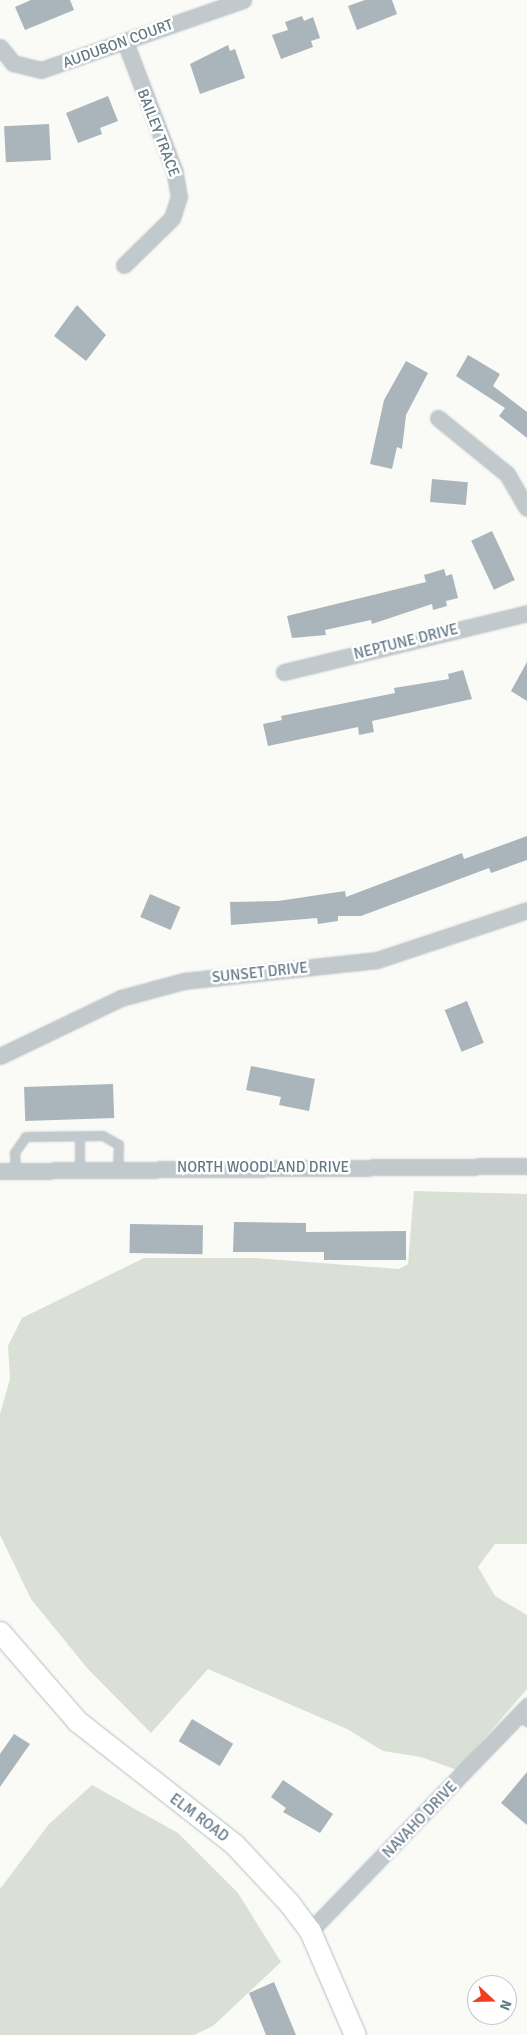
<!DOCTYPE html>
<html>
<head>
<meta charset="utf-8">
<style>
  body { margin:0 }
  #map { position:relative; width:527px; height:2035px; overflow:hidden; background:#fafaf7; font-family:Signika,sans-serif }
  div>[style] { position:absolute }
  .green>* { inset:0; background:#dae0d6 }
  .building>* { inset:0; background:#a9b5ba; transform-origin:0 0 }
  .roads { filter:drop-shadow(0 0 1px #b5bdc1) drop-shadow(0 0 1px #b5bdc1) }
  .lane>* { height:8px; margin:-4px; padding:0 4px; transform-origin:4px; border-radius:4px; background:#c2c9cc }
  .street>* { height:15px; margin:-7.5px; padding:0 7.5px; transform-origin:7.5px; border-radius:7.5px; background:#c2c9cc }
  .secondary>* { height:21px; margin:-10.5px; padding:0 10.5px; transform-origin:10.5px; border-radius:10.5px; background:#fff }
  span { translate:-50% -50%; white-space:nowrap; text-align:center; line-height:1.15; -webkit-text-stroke:5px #fff; paint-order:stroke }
  .street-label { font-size:15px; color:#627986 }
  .north { position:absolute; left:467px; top:1975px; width:50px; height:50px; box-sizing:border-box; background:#fff; border:1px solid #c0c9cf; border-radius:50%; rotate:111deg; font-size:14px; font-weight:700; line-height:20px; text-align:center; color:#627986 }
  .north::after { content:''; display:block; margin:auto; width:18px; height:22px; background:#f53c1d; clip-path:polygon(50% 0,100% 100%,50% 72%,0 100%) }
</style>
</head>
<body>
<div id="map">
  <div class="green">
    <i style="clip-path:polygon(414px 1191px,527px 1194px,527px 1544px,495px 1544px,478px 1567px,495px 1596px,527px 1615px,527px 1689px,457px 1770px,421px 1757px,383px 1751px,347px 1729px,208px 1669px,151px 1733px,87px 1668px,31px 1599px,0 1535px,0 1414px,10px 1379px,8px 1346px,22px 1318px,144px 1258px,255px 1258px,399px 1269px,408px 1264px)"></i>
    <i style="clip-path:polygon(92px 1785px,178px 1833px,238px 1893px,281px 1962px,213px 2026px,194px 2035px,0 2035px,0 1889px,49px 1824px)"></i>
  </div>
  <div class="building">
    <i style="clip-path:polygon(31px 0,70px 0,74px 10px,25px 30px,15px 7px)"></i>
    <i style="clip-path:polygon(365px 0,392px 0,397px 14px,357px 30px,348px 6px)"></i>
    <i style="clip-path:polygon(302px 16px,304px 21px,313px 17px,320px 38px,311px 41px,313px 47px,281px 59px,272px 35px,288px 30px,285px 22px)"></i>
    <i style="clip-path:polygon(228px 45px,230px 51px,235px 49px,245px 78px,200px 94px,190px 64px)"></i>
    <i style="clip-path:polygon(108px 96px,118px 121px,100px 128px,102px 134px,78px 143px,66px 113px)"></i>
    <i style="left:49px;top:124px;width:36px;height:45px;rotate:87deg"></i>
    <i style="clip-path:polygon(77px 305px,106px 335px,86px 361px,54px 336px)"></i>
    <i style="clip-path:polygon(468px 355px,500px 374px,493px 386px,527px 412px,527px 438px,499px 416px,505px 408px,456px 376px)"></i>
    <i style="clip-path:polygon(406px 361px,428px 373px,406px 415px,402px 449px,397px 447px,392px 469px,370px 464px,384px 400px)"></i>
    <i style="left:432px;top:479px;width:36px;height:23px;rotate:5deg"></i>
    <i style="left:492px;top:531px;width:54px;height:23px;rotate:65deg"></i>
    <i style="clip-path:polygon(444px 569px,446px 576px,452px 574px,458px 598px,446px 601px,447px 606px,433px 610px,432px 604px,372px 624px,371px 620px,325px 630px,326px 635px,292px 638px,287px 616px,426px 582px,424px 575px)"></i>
    <i style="clip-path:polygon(527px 662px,527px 701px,511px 691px)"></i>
    <i style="clip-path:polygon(463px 670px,472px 699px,372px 721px,374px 732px,359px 735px,358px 727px,268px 746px,263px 724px,282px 720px,281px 716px,395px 693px,394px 688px,449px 679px,448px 674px)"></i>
    <i style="clip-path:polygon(527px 836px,527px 860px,491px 873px,489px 868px,361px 916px,338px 916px,338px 921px,318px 924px,317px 918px,231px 925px,230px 902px,278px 901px,345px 891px,346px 897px,462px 853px,464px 859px)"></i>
    <i style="left:150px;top:894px;width:33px;height:25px;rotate:23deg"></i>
    <i style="left:467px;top:1001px;width:45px;height:24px;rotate:68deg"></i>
    <i style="clip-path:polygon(251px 1066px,315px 1079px,309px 1111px,279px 1105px,281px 1097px,246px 1090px)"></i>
    <i style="left:113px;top:1084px;width:34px;height:89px;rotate:88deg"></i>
    <i style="clip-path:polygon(234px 1222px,306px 1223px,306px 1232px,406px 1231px,406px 1260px,324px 1260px,324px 1252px,233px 1252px)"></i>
    <i style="left:130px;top:1224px;width:73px;height:29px;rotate:1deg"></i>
    <i style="left:192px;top:1719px;width:48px;height:26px;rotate:31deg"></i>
    <i style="clip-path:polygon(14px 1734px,30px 1744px,0 1787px,0 1754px)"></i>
    <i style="clip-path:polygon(527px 1772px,527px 1825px,501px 1803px)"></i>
    <i style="clip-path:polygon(283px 1780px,333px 1814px,320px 1833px,283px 1812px,286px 1808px,271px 1797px)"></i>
    <i style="clip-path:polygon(274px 1982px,296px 2035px,266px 2035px,249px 1993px)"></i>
  </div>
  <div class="roads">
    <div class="lane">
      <i style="left:16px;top:1171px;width:18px;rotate:-93deg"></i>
      <i style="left:15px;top:1153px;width:19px;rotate:-55deg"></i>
      <i style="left:26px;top:1137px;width:77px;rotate:-0.7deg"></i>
      <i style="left:103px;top:1136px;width:18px;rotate:29deg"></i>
      <i style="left:119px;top:1145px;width:24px;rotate:92deg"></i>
      <i style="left:80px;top:1171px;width:35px;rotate:-90deg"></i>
      <i style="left:519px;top:1715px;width:11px;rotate:41deg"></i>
    </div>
    <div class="street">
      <i style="left:0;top:47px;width:21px;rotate:51deg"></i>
      <i style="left:13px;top:63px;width:29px;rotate:14deg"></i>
      <i style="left:41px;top:70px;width:214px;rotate:-19.1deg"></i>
      <i style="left:124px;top:265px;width:67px;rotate:-44.4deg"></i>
      <i style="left:172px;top:218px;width:22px;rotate:-72deg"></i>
      <i style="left:179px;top:197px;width:27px;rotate:-100deg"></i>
      <i style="left:174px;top:170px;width:137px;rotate:-110.9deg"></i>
      <i style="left:438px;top:418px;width:89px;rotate:39.1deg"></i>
      <i style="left:507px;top:474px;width:39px;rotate:60deg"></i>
      <i style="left:284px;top:672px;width:250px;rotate:-13.6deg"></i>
      <i style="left:0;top:1056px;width:134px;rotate:-25.6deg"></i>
      <i style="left:121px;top:998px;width:65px;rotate:-15.1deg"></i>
      <i style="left:184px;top:981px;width:194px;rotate:-6.2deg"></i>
      <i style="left:377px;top:960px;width:158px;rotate:-18.4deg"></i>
      <i style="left:0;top:1171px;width:527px;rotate:-0.54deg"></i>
      <i style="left:310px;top:1931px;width:313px;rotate:-46deg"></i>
    </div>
    <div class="secondary">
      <i style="left:0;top:1632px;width:118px;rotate:49.1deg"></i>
      <i style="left:77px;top:1721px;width:199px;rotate:38.1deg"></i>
      <i style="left:234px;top:1844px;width:81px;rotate:47deg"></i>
      <i style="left:289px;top:1903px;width:35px;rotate:53deg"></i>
      <i style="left:310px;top:1931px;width:113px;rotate:66.6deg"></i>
    </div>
  </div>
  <div class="street-label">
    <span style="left:118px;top:44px;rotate:-20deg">AUDUBON COURT</span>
    <span style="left:158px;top:133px;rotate:69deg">BAILEY TRACE</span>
    <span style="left:406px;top:642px;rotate:-14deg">NEPTUNE DRIVE</span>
    <span style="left:260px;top:973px;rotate:-6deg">SUNSET DRIVE</span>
    <span style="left:263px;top:1168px">NORTH WOODLAND DRIVE</span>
    <span style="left:199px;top:1818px;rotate:37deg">ELM ROAD</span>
    <span style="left:420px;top:1820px;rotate:-46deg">NAVAHO DRIVE</span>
  </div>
  <div class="north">N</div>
</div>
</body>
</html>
